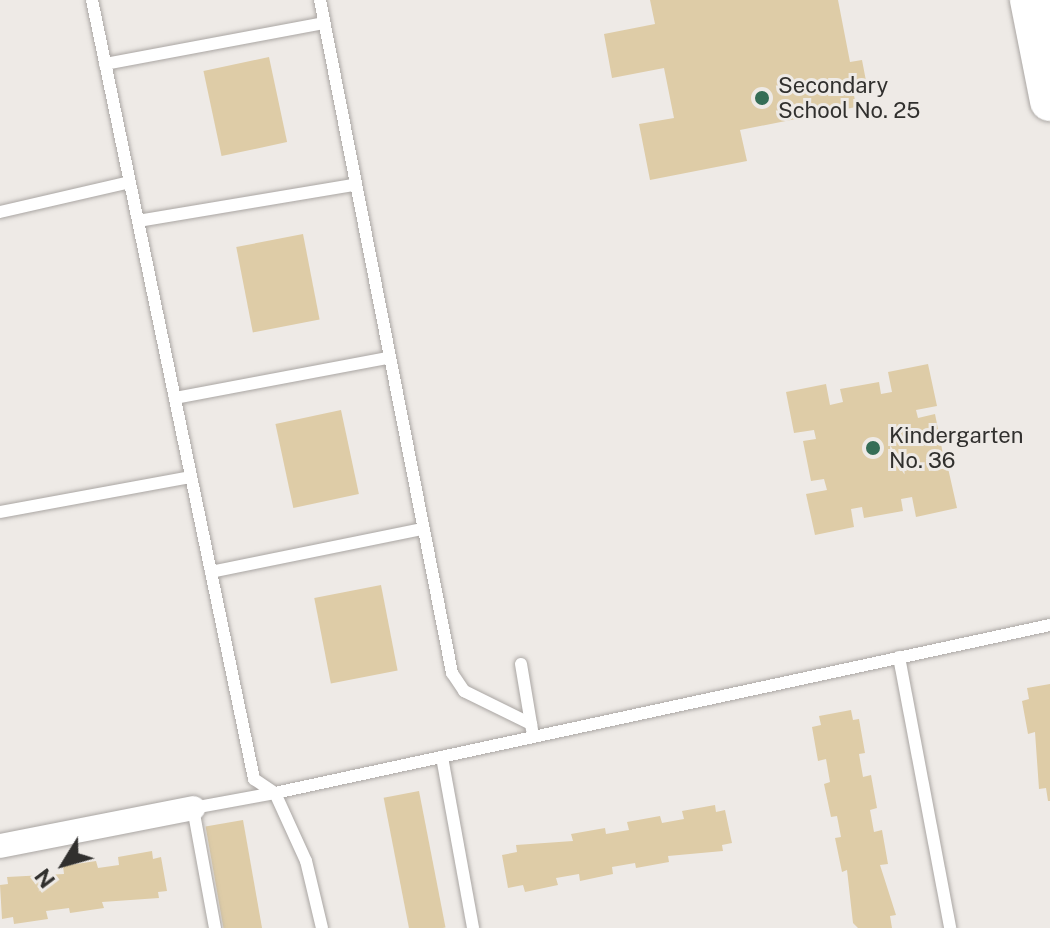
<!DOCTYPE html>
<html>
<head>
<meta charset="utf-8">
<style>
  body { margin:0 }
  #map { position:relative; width:1050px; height:928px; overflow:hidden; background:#eeeae6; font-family:"Public Sans",sans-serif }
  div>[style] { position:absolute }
  .building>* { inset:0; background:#decca7; transform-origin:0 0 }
  .roads { filter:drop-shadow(0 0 2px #aaa6a3) drop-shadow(0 0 2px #aaa6a3) }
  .lane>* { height:12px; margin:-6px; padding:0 6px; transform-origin:6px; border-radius:6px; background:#fff }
  .street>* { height:24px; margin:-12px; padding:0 12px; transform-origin:12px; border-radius:12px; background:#fff }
  .primary>* { height:40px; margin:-20px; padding:0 20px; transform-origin:20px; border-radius:20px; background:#fff }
  .dots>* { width:22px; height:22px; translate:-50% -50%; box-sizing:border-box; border:4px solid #eeeae6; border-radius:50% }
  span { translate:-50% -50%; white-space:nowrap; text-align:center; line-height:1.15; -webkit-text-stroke:6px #eeeae6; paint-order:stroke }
  .poi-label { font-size:22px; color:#31302e }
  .left { translate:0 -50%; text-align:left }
  .north { position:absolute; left:24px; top:824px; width:80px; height:80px; -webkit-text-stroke:6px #eeeae6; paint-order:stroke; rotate:233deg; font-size:22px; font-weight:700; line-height:32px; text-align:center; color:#31302e }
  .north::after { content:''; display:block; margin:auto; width:28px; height:36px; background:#31302e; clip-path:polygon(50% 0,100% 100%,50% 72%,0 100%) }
</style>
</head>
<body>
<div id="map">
  <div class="building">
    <i style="clip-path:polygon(650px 0,838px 0,850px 62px,862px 60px,867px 86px,853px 89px,856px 107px,740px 130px,747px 161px,650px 180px,639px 124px,674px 118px,664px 68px,612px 78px,604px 34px,655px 24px)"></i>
    <i style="left:269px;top:57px;width:87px;height:67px;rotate:78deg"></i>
    <i style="left:303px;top:234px;width:87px;height:68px;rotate:79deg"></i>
    <i style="clip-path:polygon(928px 364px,937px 406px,916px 410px,918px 418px,935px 414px,943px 454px,926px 458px,929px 471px,948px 468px,957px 508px,916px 517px,912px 497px,901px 499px,903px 511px,864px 518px,862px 507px,851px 509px,854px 527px,815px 535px,806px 494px,827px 490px,824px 479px,811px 481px,803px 441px,816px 439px,814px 430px,794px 433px,786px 392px,826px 384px,830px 405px,843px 402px,840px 389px,879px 382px,881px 394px,892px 392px,888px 372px)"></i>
    <i style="left:341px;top:410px;width:86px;height:67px;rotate:78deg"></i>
    <i style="left:381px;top:585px;width:87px;height:68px;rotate:79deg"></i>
    <i style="clip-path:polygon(1050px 684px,1050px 801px,1048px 801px,1046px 788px,1039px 789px,1035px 732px,1028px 734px,1022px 701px,1029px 699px,1027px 688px)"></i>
    <i style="clip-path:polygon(851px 710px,853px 720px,859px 719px,865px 753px,859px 754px,863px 777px,871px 775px,877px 808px,870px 810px,874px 832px,882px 830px,888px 864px,880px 865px,896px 915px,890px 916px,892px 928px,858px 928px,853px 923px,847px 870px,842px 872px,835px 838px,841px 837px,837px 816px,831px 817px,824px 784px,830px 782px,826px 759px,818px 761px,812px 727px,821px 725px,819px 716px)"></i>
    <i style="left:419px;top:791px;width:139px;height:36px;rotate:79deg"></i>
    <i style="clip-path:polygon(715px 805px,716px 812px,725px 810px,732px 843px,722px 845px,723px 851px,668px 856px,669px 862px,636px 868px,635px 863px,612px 867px,613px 874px,580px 881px,579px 874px,556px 878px,558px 885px,525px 892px,523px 885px,508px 888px,502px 855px,517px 852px,516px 845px,573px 841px,571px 834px,605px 828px,606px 834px,629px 830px,627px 822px,660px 816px,662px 823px,684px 819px,682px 811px)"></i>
    <i style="left:243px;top:820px;width:110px;height:38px;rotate:80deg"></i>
    <i style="clip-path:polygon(152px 851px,153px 859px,161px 857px,167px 891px,158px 892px,159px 898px,102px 902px,104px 908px,70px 913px,69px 908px,46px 911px,48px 919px,14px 924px,13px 917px,2px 919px,0 885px,8px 884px,7px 877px,64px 874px,63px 866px,96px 861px,98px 868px,119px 865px,118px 857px)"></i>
  </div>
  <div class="roads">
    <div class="lane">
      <i style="left:92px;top:0;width:796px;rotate:78.25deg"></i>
      <i style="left:254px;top:779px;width:25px;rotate:34deg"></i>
      <i style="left:320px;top:0;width:686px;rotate:78.9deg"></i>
      <i style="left:452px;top:673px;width:22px;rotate:56deg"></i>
      <i style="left:464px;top:691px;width:75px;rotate:26.2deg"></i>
      <i style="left:105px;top:64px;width:223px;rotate:-10.6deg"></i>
      <i style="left:0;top:212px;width:133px;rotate:-13deg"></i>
      <i style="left:138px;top:221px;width:218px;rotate:-9.5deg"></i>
      <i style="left:175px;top:398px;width:216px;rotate:-10.7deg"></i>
      <i style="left:0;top:512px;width:194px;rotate:-10.4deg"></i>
      <i style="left:211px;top:572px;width:215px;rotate:-11.5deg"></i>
      <i style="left:899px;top:657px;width:276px;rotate:79.3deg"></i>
      <i style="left:521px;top:664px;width:67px;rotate:80.5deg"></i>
      <i style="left:442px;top:757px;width:174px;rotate:79.7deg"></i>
      <i style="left:215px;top:928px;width:122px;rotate:-100.4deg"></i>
      <i style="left:193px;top:808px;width:83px;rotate:-10.4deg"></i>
      <i style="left:322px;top:928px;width:69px;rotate:-103.4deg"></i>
      <i style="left:306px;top:861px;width:75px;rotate:-114.5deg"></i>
      <i style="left:275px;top:793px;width:793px;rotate:-12.23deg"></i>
    </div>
    <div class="street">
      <i style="left:0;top:846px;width:197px;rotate:-11.1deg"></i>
    </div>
    <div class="primary">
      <i style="left:1030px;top:0;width:103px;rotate:78.8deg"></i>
    </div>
  </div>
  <div class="dots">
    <i style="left:762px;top:98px;background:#356d55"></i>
    <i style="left:873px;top:448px;background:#356d55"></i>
  </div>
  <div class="poi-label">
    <span class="left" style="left:778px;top:98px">Secondary<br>School No. 25</span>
    <span class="left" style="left:889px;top:448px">Kindergarten<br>No. 36</span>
  </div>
  <div class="north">N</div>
</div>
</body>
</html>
